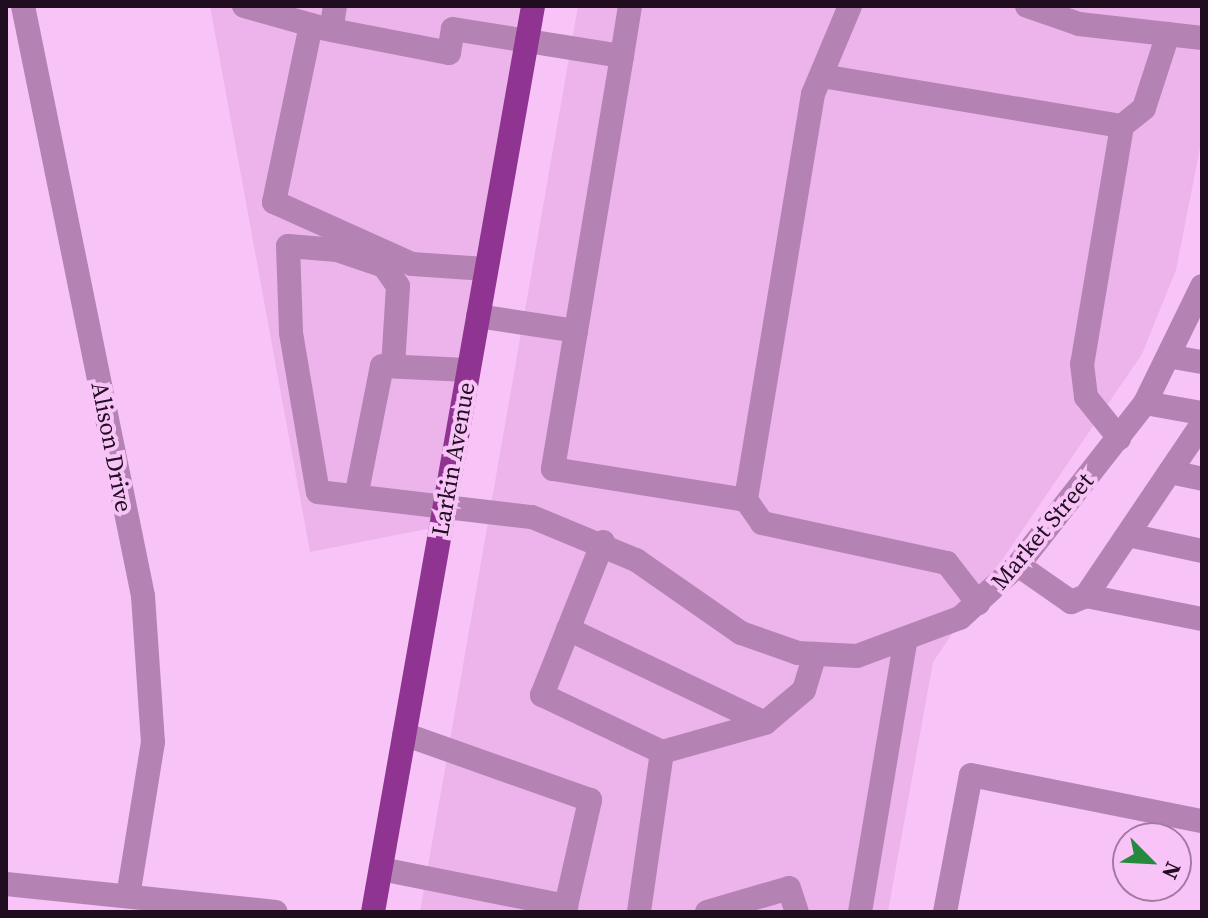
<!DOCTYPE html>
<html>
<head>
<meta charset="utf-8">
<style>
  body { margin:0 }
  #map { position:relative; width:1208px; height:918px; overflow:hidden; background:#f8c4f7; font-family:"Source Serif 4",serif }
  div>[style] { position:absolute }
  .built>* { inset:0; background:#ecb4eb }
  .minor>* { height:24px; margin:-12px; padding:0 12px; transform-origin:12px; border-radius:12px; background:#b483b3 }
  .major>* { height:24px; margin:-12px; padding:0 12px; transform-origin:12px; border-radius:12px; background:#8f3491 }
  span { translate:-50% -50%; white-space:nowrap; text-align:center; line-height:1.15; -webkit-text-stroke:8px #f8c4f7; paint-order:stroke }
  .street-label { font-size:24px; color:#200e20 }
  .frame { position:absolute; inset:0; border:8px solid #200e20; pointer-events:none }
  .north { position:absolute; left:1112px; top:822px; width:80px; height:80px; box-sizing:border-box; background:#f8c4f7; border:2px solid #a27ba1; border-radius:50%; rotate:114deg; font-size:22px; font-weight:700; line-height:32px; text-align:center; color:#200e20 }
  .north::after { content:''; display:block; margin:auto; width:28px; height:36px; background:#26893d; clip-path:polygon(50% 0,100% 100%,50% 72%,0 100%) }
</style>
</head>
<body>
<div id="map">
  <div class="built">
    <i style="clip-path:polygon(210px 6px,527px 6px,437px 527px,310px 552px)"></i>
    <i style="clip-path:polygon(578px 6px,1202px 6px,1202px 138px,1176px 270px,1142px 354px,933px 662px,888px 912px,420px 912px)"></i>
  </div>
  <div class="minor">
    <i style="left:23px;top:6px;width:602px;rotate:78.5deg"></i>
    <i style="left:143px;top:596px;width:146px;rotate:86.1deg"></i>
    <i style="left:153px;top:742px;width:151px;rotate:99.2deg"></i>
    <i style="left:244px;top:6px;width:85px;rotate:15.7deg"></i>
    <i style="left:335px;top:6px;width:24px;rotate:99deg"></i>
    <i style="left:331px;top:30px;width:120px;rotate:11deg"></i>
    <i style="left:449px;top:53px;width:24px;rotate:-81deg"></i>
    <i style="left:453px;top:29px;width:171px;rotate:9.1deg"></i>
    <i style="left:622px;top:56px;width:279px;rotate:99.5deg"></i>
    <i style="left:576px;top:331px;width:99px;rotate:-171.3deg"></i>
    <i style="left:850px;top:6px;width:95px;rotate:112.8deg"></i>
    <i style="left:813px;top:94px;width:411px;rotate:99.4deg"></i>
    <i style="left:746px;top:500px;width:28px;rotate:55deg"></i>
    <i style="left:762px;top:523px;width:189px;rotate:12.2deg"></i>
    <i style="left:947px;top:563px;width:51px;rotate:52.2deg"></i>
    <i style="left:1027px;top:6px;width:55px;rotate:19.1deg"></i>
    <i style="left:1079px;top:24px;width:124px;rotate:6.5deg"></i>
    <i style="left:311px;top:25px;width:181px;rotate:101.8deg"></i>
    <i style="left:274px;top:202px;width:151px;rotate:24.2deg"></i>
    <i style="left:412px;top:264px;width:74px;rotate:3.9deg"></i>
    <i style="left:622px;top:56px;width:51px;rotate:-80.9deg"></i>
    <i style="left:822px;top:76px;width:304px;rotate:9.5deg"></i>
    <i style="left:1122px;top:126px;width:241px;rotate:99.5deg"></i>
    <i style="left:1082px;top:364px;width:33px;rotate:83deg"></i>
    <i style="left:1086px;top:397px;width:53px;rotate:51.2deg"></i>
    <i style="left:1122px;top:126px;width:28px;rotate:-39deg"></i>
    <i style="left:1144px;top:108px;width:78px;rotate:-72deg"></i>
    <i style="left:576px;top:331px;width:140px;rotate:99.5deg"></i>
    <i style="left:553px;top:469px;width:195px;rotate:9.1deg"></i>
    <i style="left:1173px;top:357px;width:29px;rotate:10deg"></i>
    <i style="left:393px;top:366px;width:80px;rotate:-86.4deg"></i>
    <i style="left:398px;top:286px;width:24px;rotate:-125deg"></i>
    <i style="left:384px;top:266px;width:50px;rotate:-161.2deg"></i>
    <i style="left:337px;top:250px;width:49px;rotate:-175.3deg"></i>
    <i style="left:288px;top:246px;width:87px;rotate:88deg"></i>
    <i style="left:291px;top:333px;width:161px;rotate:80.4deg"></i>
    <i style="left:318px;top:492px;width:215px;rotate:6.7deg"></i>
    <i style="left:532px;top:517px;width:113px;rotate:22.5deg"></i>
    <i style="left:636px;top:560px;width:128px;rotate:34.8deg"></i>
    <i style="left:741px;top:633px;width:60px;rotate:19.3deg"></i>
    <i style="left:798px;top:653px;width:59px;rotate:2.9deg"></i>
    <i style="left:857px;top:656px;width:110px;rotate:-20.3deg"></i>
    <i style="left:960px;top:618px;width:79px;rotate:-42.4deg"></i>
    <i style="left:1018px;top:565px;width:206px;rotate:-51.9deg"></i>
    <i style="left:1145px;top:403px;width:130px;rotate:-64deg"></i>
    <i style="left:1145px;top:403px;width:58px;rotate:10deg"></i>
    <i style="left:1170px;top:472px;width:33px;rotate:12deg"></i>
    <i style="left:357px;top:492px;width:128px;rotate:-78.8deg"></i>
    <i style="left:382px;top:366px;width:86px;rotate:2.7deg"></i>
    <i style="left:1128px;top:535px;width:76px;rotate:12.2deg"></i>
    <i style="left:603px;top:542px;width:165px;rotate:111.7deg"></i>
    <i style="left:542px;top:695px;width:133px;rotate:25.4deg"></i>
    <i style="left:662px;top:752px;width:162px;rotate:98.2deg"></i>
    <i style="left:1018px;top:565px;width:65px;rotate:34.9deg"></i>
    <i style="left:1071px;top:602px;width:16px;rotate:-22deg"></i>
    <i style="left:1086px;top:596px;width:207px;rotate:-56deg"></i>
    <i style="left:1086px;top:596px;width:118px;rotate:11.2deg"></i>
    <i style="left:568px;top:629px;width:218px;rotate:25.5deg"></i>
    <i style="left:662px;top:752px;width:107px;rotate:-15.7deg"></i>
    <i style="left:765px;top:723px;width:51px;rotate:-40.2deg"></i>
    <i style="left:804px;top:690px;width:38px;rotate:-73deg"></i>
    <i style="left:381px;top:869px;width:189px;rotate:11.3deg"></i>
    <i style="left:566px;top:906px;width:109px;rotate:-77.2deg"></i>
    <i style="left:590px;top:800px;width:197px;rotate:-160.5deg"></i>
    <i style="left:6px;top:884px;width:271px;rotate:5.9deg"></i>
    <i style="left:707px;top:912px;width:85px;rotate:-16.3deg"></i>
    <i style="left:789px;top:888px;width:25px;rotate:72deg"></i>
    <i style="left:860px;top:912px;width:273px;rotate:-80.5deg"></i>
    <i style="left:945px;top:912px;width:139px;rotate:-79.3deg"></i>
    <i style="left:971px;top:775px;width:236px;rotate:11.3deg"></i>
  </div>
  <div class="major">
    <i style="left:373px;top:912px;width:920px;rotate:-79.98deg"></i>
  </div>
  <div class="street-label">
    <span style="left:112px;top:447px;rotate:79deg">Alison Drive</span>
    <span style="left:453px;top:459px;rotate:-80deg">Larkin Avenue</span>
    <span style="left:1042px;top:531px;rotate:-50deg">Market Street</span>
  </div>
  <div class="frame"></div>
  <div class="north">N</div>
</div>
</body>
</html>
